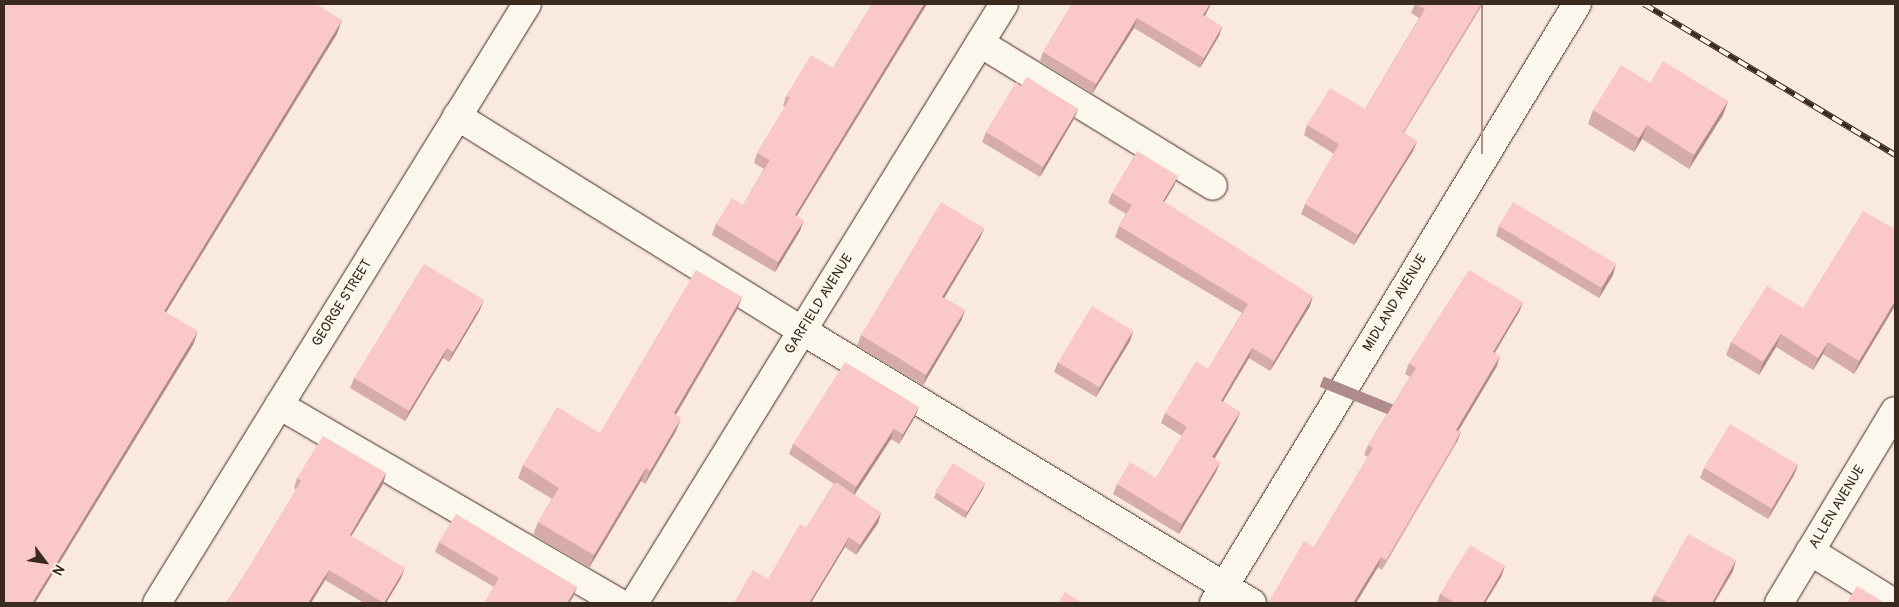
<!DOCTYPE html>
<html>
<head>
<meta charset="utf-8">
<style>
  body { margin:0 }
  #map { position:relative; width:1899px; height:607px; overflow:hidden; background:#fae9e1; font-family:Pangolin,sans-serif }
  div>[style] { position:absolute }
  .roads { filter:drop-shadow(0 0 1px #3b2a1e) drop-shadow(0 0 1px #3b2a1e) }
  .minor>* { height:28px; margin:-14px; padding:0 14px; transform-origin:14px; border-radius:14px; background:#fbf7ec }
  .rail>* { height:5.5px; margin-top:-2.75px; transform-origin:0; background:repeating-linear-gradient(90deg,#fbf7ec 0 11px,#3b2a1e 0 22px); box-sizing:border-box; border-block:1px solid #3b2a1e }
  .wall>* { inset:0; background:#d6acab }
  .shaded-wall>* { inset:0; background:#ae8c8b; transform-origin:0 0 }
  .building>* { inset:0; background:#f9c8c7; transform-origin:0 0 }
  span { translate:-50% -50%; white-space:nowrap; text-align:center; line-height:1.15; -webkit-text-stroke:4.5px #fbf7ec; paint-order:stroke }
  .street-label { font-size:14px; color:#3b2a1e }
  .frame { position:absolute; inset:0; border:5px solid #3b2a1e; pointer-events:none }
  .north { position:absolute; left:20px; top:537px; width:50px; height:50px; -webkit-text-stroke:4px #fbf7ec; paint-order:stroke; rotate:121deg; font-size:14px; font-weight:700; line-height:20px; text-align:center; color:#3b2a1e }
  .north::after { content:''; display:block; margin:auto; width:18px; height:22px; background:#3b2a1e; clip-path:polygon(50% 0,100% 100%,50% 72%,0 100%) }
</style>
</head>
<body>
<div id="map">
  <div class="roads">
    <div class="minor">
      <i style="left:980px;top:43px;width:273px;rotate:31.5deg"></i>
      <i style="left:457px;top:116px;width:407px;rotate:31.9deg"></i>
      <i style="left:803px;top:331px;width:525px;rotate:31.21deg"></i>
      <i style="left:279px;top:405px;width:393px;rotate:30.2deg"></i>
      <i style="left:1810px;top:551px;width:99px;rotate:31.8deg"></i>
      <i style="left:157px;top:603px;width:704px;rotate:-58.3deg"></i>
      <i style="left:634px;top:603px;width:704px;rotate:-58.3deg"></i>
      <i style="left:1214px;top:603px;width:700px;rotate:-58.78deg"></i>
      <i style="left:1779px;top:603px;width:224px;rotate:-58.9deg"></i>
    </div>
  </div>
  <div class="rail">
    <i style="left:1644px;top:4px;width:293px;rotate:31deg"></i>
  </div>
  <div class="wall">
    <i style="clip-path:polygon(872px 4px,927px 4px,797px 216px,800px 231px,775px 272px,712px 235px,716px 224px,743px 205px,764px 169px,754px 163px,757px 153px,785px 107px,783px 106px,786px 96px,833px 68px)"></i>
    <i style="clip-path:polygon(1072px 4px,1211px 4px,1205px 16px,1222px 27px,1219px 36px,1200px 68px,1134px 28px,1092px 94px,1040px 61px,1043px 52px)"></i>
    <i style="clip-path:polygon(1415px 4px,1483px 4px,1404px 133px,1417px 141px,1413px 151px,1354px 245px,1301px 214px,1305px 204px,1334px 154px,1304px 135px,1307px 125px,1365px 109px,1419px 18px,1411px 13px)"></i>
    <i style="clip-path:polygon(1650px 83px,1728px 101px,1723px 115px,1689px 169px,1642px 139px,1634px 152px,1588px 124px,1593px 110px)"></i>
    <i style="clip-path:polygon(1021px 86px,1078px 109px,1074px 119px,1040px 177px,982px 142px,986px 132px)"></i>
    <i style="clip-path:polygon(1174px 186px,1164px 202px,1310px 306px,1270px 371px,1249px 358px,1223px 402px,1240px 412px,1236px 422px,1214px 459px,1220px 462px,1216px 472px,1179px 534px,1113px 494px,1117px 484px,1156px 478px,1182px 436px,1161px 423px,1165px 413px,1208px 369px,1242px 313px,1115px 237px,1119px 226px,1126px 214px,1108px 203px,1112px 193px)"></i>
    <i style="clip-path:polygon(1499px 226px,1613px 275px,1599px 298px,1496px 236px)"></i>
    <i style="clip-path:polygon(984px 228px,980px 238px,944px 298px,965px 310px,961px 321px,923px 385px,857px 346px,861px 335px)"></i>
    <i style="clip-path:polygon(1895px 229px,1895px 306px,1854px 374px,1823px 354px,1813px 370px,1776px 347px,1759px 375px,1726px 355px,1731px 342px,1803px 308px)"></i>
    <i style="clip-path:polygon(742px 297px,737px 310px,676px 415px,676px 431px,645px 484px,641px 481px,589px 568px,533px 535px,538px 522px,552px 499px,518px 478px,523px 465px,600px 433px)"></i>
    <i style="clip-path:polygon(1523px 302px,1519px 312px,1495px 353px,1497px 366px,1458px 431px,1457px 442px,1382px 570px,1378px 567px,1356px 603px,1268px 603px,1314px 547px,1368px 457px,1364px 455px,1368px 445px,1410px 377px,1405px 374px,1409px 363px)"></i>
    <i style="clip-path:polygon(480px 310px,449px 362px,443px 358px,405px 421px,350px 388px,354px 378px)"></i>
    <i style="clip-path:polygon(1133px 331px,1130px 341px,1096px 397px,1054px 372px,1058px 362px)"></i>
    <i style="clip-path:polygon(919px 407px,915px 417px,899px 444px,891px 439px,854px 495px,881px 513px,878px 523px,856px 555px,845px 547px,806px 528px,834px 484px,789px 454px,793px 444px)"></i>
    <i style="clip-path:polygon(1798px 465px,1794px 475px,1768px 519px,1700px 478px,1704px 468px)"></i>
    <i style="clip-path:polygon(386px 473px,383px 484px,351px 536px,401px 578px,386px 603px,364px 603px,325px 580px,311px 603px,226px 603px,247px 571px,296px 490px,294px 488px,297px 478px)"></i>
    <i style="clip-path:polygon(985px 483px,983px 489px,965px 518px,934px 498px,936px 493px)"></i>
    <i style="clip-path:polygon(439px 542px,577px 587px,573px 597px,569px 603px,484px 603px,494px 587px,435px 552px)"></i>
    <i style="clip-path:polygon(1505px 566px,1501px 577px,1485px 603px,1437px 603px,1440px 594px)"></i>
    <i style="clip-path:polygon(1733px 571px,1714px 603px,1651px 603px,1654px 595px)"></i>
  </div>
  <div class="shaded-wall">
    <i style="clip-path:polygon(924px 4px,927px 4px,791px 225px,795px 215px)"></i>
    <i style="clip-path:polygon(1210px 4px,1211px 4px,1200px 25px,1203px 15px)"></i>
    <i style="left:1481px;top:4px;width:2px;height:150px"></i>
    <i style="clip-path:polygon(1137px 18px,1134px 28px,1092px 94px,1096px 84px)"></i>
    <i style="clip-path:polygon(342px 20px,337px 34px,159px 324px,164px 311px)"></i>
    <i style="clip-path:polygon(1222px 27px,1219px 36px,1200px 68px,1204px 58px)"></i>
    <i style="clip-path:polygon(1728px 101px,1723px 115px,1689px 169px,1694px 155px)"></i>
    <i style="clip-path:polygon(1078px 109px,1074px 119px,1040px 177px,1043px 167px)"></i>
    <i style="clip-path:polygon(1647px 125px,1642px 139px,1634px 152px,1639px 138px)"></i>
    <i style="clip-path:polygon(1417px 141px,1413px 151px,1354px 245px,1358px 235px)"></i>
    <i style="clip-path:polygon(1178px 176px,1174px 186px,1159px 211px,1163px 201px)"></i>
    <i style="clip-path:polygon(804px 220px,800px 231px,775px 272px,778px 262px)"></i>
    <i style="clip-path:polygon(984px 228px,980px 238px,939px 307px,942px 297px)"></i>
    <i style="clip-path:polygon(1616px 264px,1613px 275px,1599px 298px,1602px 288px)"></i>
    <i style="clip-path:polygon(1313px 296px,1310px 306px,1270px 371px,1274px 361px)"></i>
    <i style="clip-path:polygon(742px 297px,737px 310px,669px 426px,674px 413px)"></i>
    <i style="clip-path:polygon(484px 300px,480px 310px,449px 362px,453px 352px)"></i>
    <i style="clip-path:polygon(1895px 301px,1895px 306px,1854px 374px,1859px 361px)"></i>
    <i style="clip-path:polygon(1523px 302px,1519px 312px,1489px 362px,1493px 352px)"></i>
    <i style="clip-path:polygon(965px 310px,961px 321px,923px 385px,926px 375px)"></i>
    <i style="clip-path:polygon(198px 331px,193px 345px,35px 603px,32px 603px)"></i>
    <i style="clip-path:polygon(1133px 331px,1130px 341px,1096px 397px,1100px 387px)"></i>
    <i style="clip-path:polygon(1781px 334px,1776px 347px,1759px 375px,1763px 362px)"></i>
    <i style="clip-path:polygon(1828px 342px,1823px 354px,1813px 370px,1818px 358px)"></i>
    <i style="clip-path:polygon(447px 348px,443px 358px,405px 421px,409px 411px)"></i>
    <i style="clip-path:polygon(1252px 348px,1249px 358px,1217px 411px,1221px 401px)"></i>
    <i style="clip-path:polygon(1500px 356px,1497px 366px,1453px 440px,1456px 430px)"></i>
    <i style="clip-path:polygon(919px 407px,915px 417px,899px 444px,903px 434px)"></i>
    <i style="clip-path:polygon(1240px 412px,1236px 422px,1209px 468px,1212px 457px)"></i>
    <i style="clip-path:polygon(681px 418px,676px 431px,645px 484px,650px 471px)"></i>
    <i style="clip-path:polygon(894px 429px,891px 439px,853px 497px,856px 487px)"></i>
    <i style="left:1461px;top:432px;width:11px;height:148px;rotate:112deg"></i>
    <i style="clip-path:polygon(1220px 462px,1216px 472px,1179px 534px,1182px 524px)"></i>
    <i style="clip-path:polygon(1798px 465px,1794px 475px,1768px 519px,1772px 509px)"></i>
    <i style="clip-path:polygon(646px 468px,641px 481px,589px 568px,594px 555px)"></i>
    <i style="clip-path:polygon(386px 473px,383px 484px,346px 545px,350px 535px)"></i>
    <i style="clip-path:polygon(985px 483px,983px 489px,965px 518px,967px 512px)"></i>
    <i style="clip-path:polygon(881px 513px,878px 523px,856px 555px,860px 545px)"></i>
    <i style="clip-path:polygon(849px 537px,845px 547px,811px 603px,809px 603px)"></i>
    <i style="clip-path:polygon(1381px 557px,1378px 567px,1356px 603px,1353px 603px)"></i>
    <i style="clip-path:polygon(1736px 560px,1733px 571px,1714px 603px,1712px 603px)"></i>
    <i style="clip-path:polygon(1505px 566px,1501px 577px,1485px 603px,1483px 603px)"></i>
    <i style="clip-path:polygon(405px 568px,401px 578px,386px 603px,384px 603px)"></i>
    <i style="clip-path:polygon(329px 570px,325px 580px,311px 603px,308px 603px)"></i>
    <i style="clip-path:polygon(577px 587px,573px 597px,569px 603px,567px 603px)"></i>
  </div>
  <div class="building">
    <i style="clip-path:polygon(4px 4px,316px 4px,342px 20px,164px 311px,198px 331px,32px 603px,4px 603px)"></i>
    <i style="clip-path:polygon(872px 4px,924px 4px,795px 215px,804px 220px,778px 262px,716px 224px,732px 198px,743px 205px,770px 160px,757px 153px,790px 98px,786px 96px,811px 55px,833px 68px)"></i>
    <i style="clip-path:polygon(1072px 4px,1210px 4px,1203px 15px,1222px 27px,1204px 58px,1137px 18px,1096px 84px,1043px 52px)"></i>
    <i style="clip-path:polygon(1416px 4px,1481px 4px,1403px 132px,1417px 141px,1358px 235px,1305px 204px,1339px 144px,1307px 125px,1330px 88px,1365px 109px,1425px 9px)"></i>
    <i style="clip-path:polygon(1663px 61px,1728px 101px,1694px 155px,1647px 125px,1639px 138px,1593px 110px,1621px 65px,1650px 83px)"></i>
    <i style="clip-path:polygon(1027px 77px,1078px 109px,1043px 167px,986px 132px,1016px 82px,1021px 86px)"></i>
    <i style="clip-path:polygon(1137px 151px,1178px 176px,1163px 201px,1313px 296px,1274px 361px,1252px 348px,1221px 401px,1240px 412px,1212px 457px,1220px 462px,1182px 524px,1117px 484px,1130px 462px,1156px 478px,1187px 427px,1165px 413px,1196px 361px,1208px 369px,1248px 304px,1119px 226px,1132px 205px,1112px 193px)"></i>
    <i style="clip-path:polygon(941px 202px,984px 228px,942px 297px,965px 310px,926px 375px,861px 335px)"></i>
    <i style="left:1513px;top:202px;width:120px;height:28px;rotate:31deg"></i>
    <i style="clip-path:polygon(1863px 211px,1895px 229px,1895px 301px,1859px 361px,1828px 342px,1818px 358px,1781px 334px,1763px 362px,1731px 342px,1767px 286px,1803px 308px)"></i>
    <i style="clip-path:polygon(424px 264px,484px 300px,453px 352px,447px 348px,409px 411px,354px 378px)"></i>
    <i style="clip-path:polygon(696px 270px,742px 297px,674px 413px,681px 418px,650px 471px,646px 468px,594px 555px,538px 522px,559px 488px,523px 465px,557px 407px,600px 433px)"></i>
    <i style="clip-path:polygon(1469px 270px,1523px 302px,1493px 352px,1500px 356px,1456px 430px,1461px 432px,1386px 560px,1381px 557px,1353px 603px,1268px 603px,1304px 541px,1314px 547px,1373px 448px,1368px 445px,1416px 368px,1409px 363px)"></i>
    <i style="left:1092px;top:306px;width:48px;height:66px;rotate:31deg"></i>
    <i style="clip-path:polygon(845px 362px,919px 407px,903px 434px,894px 429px,856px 487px,793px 444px)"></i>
    <i style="left:1730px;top:424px;width:79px;height:51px;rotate:31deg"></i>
    <i style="clip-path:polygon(323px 436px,386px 473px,350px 535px,405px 568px,384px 603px,329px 570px,308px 603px,226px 603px,247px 571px,301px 481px,297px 478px)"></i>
    <i style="left:953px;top:463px;width:38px;height:34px;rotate:32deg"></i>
    <i style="clip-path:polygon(836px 482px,881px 513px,860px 545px,849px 537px,809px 603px,734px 603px,753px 570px,768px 579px,800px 524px,806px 528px)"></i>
    <i style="clip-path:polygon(456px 514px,577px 587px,567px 603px,484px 603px,499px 578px,439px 542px)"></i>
    <i style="clip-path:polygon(1688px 534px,1736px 560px,1712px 603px,1669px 603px,1654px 595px)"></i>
    <i style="clip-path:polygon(1470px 545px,1505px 566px,1483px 603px,1455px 603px,1440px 594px)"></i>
    <i style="clip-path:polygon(1857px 586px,1885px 603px,1847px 603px)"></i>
    <i style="clip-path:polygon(1065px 592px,1082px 603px,1058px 603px)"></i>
  </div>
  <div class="street-label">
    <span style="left:342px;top:303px;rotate:-58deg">GEORGE STREET</span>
    <span style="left:1395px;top:303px;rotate:-59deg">MIDLAND AVENUE</span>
    <span style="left:819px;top:304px;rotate:-58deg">GARFIELD AVENUE</span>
    <span style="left:1837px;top:507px;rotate:-59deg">ALLEN AVENUE</span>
  </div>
  <div class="frame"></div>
  <div class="north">N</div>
</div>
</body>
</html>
